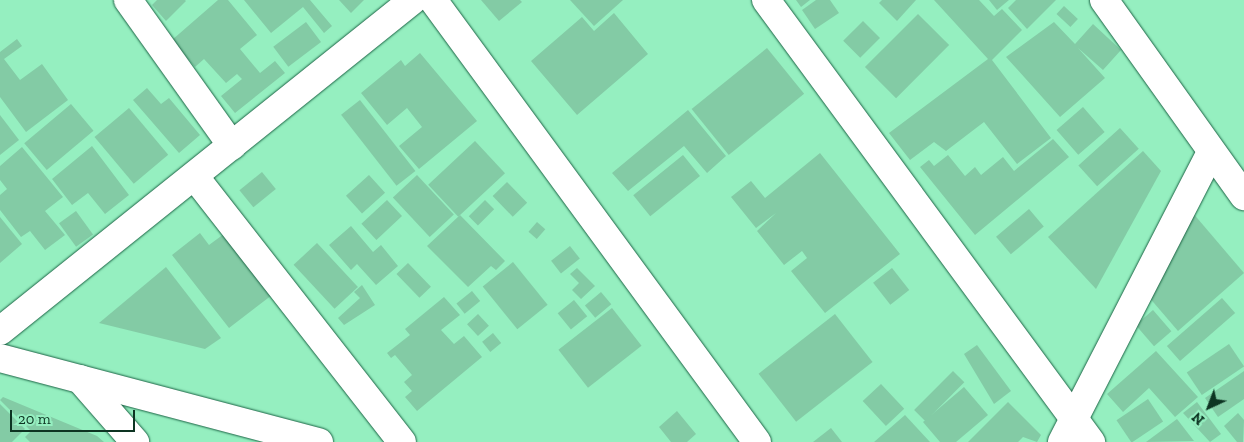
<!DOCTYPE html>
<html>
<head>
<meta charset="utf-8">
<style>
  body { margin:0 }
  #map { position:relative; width:1244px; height:442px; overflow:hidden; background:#95efc0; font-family:"Zilla Slab",serif }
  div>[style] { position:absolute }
  .building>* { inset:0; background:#83cba5; transform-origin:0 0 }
  .roads { filter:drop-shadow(0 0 1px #1c6445) drop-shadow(0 0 1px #1c6445) }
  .minor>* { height:28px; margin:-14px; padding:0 14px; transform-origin:14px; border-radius:14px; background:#fff }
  span { translate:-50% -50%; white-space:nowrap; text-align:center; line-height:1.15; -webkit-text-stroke:5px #95efc0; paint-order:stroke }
  .north { position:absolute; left:1184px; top:382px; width:50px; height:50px; -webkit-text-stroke:4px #95efc0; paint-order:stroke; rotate:223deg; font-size:14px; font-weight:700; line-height:20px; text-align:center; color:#0d3422 }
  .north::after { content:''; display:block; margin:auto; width:18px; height:22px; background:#0d3422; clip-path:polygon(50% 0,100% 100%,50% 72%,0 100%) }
  .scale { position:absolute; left:10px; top:410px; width:125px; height:22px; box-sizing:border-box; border:2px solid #0d3422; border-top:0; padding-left:6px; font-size:15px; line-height:18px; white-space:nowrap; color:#0d3422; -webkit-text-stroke:4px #95efc0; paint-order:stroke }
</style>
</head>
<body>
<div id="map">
  <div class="building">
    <i style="clip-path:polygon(157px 0,185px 0,186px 1px,166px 21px,152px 5px)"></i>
    <i style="clip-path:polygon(218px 0,228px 0,257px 35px,240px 49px,260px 73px,275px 61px,285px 73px,235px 113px,221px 96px,242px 79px,237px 74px,226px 83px,204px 59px,195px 67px,172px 40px)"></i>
    <i style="clip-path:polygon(244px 0,310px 0,332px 26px,324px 33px,303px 7px,271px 33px)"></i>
    <i style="clip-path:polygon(339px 0,364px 0,351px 13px)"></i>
    <i style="clip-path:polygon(481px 0,520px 0,522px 2px,499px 21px)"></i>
    <i style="clip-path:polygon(570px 0,623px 0,594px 26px)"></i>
    <i style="clip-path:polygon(796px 0,810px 0,801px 7px)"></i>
    <i style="clip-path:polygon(816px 0,830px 0,839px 13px,815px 29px,802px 10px)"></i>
    <i style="clip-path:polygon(882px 0,916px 0,897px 21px,879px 3px)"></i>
    <i style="clip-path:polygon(934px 0,979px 0,994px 16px,1002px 9px,1022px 30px,992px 60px,1051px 138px,1017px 164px,984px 122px,946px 151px,934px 142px,910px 160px,889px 133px,988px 59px)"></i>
    <i style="clip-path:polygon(989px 0,1009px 0,997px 10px)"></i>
    <i style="clip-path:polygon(1016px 0,1056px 0,1027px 29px,1008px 8px)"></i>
    <i style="left:1064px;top:6px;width:19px;height:11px;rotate:43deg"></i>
    <i style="clip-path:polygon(614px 13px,648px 54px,577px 115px,531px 61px,582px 17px,594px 31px)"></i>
    <i style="left:918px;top:14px;width:44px;height:75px;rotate:45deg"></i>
    <i style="left:863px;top:21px;width:24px;height:28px;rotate:45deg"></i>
    <i style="left:306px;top:22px;width:25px;height:41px;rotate:53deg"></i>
    <i style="clip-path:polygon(1054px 22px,1075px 44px,1093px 24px,1121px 50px,1103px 70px,1078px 48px,1105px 78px,1060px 117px,1006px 57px)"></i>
    <i style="clip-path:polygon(17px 39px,22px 46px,4px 59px,20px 80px,42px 64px,68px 100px,26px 132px,0 97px,0 52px)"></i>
    <i style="left:767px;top:48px;width:59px;height:97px;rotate:51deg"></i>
    <i style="clip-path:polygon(420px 53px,477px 121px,419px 169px,399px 146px,422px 127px,407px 108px,387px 125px,361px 93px,401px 60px,405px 66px)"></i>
    <i style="clip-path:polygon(147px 88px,161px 104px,169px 98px,200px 135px,179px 153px,133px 100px)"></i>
    <i style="left:360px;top:100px;width:90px;height:24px;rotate:52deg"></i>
    <i style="left:71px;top:104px;width:35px;height:61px;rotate:50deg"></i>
    <i style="left:1083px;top:107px;width:33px;height:35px;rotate:49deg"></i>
    <i style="left:129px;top:108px;width:61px;height:45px;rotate:50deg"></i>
    <i style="clip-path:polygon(688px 110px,726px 156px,707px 173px,684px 146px,628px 191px,612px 173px)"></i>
    <i style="clip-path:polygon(0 115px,19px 140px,0 155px)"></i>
    <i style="left:1120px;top:128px;width:28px;height:56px;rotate:48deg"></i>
    <i style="clip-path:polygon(1053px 139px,1069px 157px,975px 235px,920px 167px,929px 160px,934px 166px,948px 155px,965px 176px,975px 167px,981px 175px,1003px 157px,1014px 171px)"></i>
    <i style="left:475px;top:141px;width:44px;height:64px;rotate:47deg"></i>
    <i style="clip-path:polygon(92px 146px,129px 195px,105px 214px,88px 193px,72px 205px,52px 179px)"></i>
    <i style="clip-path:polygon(22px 147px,63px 197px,45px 211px,65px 235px,45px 250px,30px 231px,21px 237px,0 210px,0 195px,7px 189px,0 180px,0 166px)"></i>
    <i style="clip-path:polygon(1143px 151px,1161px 171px,1096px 289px,1048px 237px)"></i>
    <i style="clip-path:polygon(820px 153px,900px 254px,825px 313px,791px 271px,807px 258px,802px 251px,784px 265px,757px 231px,776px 213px,756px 228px,731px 197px,751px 181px,765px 198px)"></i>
    <i style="left:683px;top:155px;width:27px;height:64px;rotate:51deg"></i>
    <i style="left:262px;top:172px;width:22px;height:29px;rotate:51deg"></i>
    <i style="left:369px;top:175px;width:24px;height:31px;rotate:48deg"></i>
    <i style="left:417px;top:175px;width:54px;height:33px;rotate:47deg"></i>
    <i style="left:507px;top:182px;width:29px;height:20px;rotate:46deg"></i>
    <i style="left:387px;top:200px;width:22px;height:35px;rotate:47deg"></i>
    <i style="left:485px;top:200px;width:13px;height:23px;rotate:45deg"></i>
    <i style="left:1029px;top:209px;width:23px;height:43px;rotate:50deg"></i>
    <i style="left:76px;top:211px;width:29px;height:21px;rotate:54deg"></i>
    <i style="clip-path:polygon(1192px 212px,1244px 273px,1178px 331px,1148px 296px)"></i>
    <i style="clip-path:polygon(460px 215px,505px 261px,496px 270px,491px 266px,468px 287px,427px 246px)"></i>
    <i style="clip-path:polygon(0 217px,22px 244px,0 263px)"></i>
    <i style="left:537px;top:222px;width:11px;height:13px;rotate:41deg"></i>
    <i style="clip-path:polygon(351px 226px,373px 252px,381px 245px,398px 266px,376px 285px,357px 264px,351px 270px,329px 245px)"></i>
    <i style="clip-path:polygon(228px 231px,276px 292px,229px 328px,172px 255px,200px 233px,209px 245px)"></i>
    <i style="left:317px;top:243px;width:60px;height:32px;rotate:47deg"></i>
    <i style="left:570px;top:246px;width:16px;height:24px;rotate:52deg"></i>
    <i style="left:513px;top:262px;width:55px;height:39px;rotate:51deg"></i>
    <i style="left:408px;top:263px;width:33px;height:16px;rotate:46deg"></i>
    <i style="clip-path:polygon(166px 267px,221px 338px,205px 349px,99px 323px)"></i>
    <i style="clip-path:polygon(577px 268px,595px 286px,581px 299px,572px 290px,579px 283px,570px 274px)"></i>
    <i style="left:892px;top:268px;width:28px;height:24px;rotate:52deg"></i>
    <i style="clip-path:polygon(362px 285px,375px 305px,344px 325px,338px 318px,360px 298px,354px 292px)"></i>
    <i style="left:472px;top:291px;width:13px;height:20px;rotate:51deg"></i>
    <i style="left:601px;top:292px;width:16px;height:21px;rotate:50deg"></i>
    <i style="clip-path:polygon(444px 297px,460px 315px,441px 330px,454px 344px,464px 336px,482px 357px,417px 411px,405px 397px,412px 391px,404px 382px,412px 375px,395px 355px,391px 358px,387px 353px,410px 335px,405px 329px)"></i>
    <i style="left:1222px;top:298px;width:20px;height:73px;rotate:49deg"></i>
    <i style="left:574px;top:300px;width:21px;height:21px;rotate:51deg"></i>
    <i style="left:612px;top:308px;width:48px;height:68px;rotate:52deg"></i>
    <i style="left:1153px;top:310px;width:28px;height:23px;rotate:49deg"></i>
    <i style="left:478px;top:314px;width:16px;height:15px;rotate:47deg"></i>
    <i style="left:835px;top:314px;width:61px;height:97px;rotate:52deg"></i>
    <i style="left:493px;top:333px;width:13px;height:14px;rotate:51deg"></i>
    <i style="left:1229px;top:344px;width:27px;height:51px;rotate:56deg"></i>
    <i style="clip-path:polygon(977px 345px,1011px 391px,994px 404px,964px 354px)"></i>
    <i style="clip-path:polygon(1156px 351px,1198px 397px,1175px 417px,1149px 388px,1123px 412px,1107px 394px)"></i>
    <i style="left:953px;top:371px;width:16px;height:55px;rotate:45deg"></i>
    <i style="clip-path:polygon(1244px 371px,1244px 399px,1218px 417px,1205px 398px)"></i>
    <i style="left:881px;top:384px;width:34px;height:25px;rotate:47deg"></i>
    <i style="clip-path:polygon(964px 387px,988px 415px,956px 442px,940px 442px,923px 422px)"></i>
    <i style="clip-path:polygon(3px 397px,97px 436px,104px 442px,30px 442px,25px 437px,31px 431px,0 400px)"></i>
    <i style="left:1148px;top:399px;width:27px;height:38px;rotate:56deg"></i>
    <i style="clip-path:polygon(1008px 402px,1041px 435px,1037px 442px,1023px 437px,1018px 442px,968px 442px)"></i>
    <i style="clip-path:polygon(1197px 402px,1221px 434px,1210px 442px,1183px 413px)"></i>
    <i style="clip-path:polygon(0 404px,25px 429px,12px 442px,0 442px)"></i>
    <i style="clip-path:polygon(677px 411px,696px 434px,687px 442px,671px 442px,659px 427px)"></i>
    <i style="clip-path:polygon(1238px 413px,1244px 420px,1243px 442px,1237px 442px,1224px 426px)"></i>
    <i style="clip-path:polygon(905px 415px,930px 442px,874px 442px)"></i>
    <i style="clip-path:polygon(1177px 419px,1194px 441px,1146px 442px)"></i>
    <i style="clip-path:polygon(831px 428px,842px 442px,813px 442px)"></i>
  </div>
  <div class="roads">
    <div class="minor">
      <i style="left:128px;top:0;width:179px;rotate:54.5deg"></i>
      <i style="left:433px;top:0;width:548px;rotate:53.76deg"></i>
      <i style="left:766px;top:0;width:549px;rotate:53.67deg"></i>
      <i style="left:1104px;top:0;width:241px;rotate:54.5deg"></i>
      <i style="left:195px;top:177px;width:336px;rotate:52deg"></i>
      <i style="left:0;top:331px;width:529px;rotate:-38.71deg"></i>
      <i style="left:0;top:358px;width:330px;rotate:14.8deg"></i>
      <i style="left:80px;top:379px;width:84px;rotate:48.9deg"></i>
      <i style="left:1062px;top:442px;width:326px;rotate:-62.8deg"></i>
    </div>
  </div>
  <div class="north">N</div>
  <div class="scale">20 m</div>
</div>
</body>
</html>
